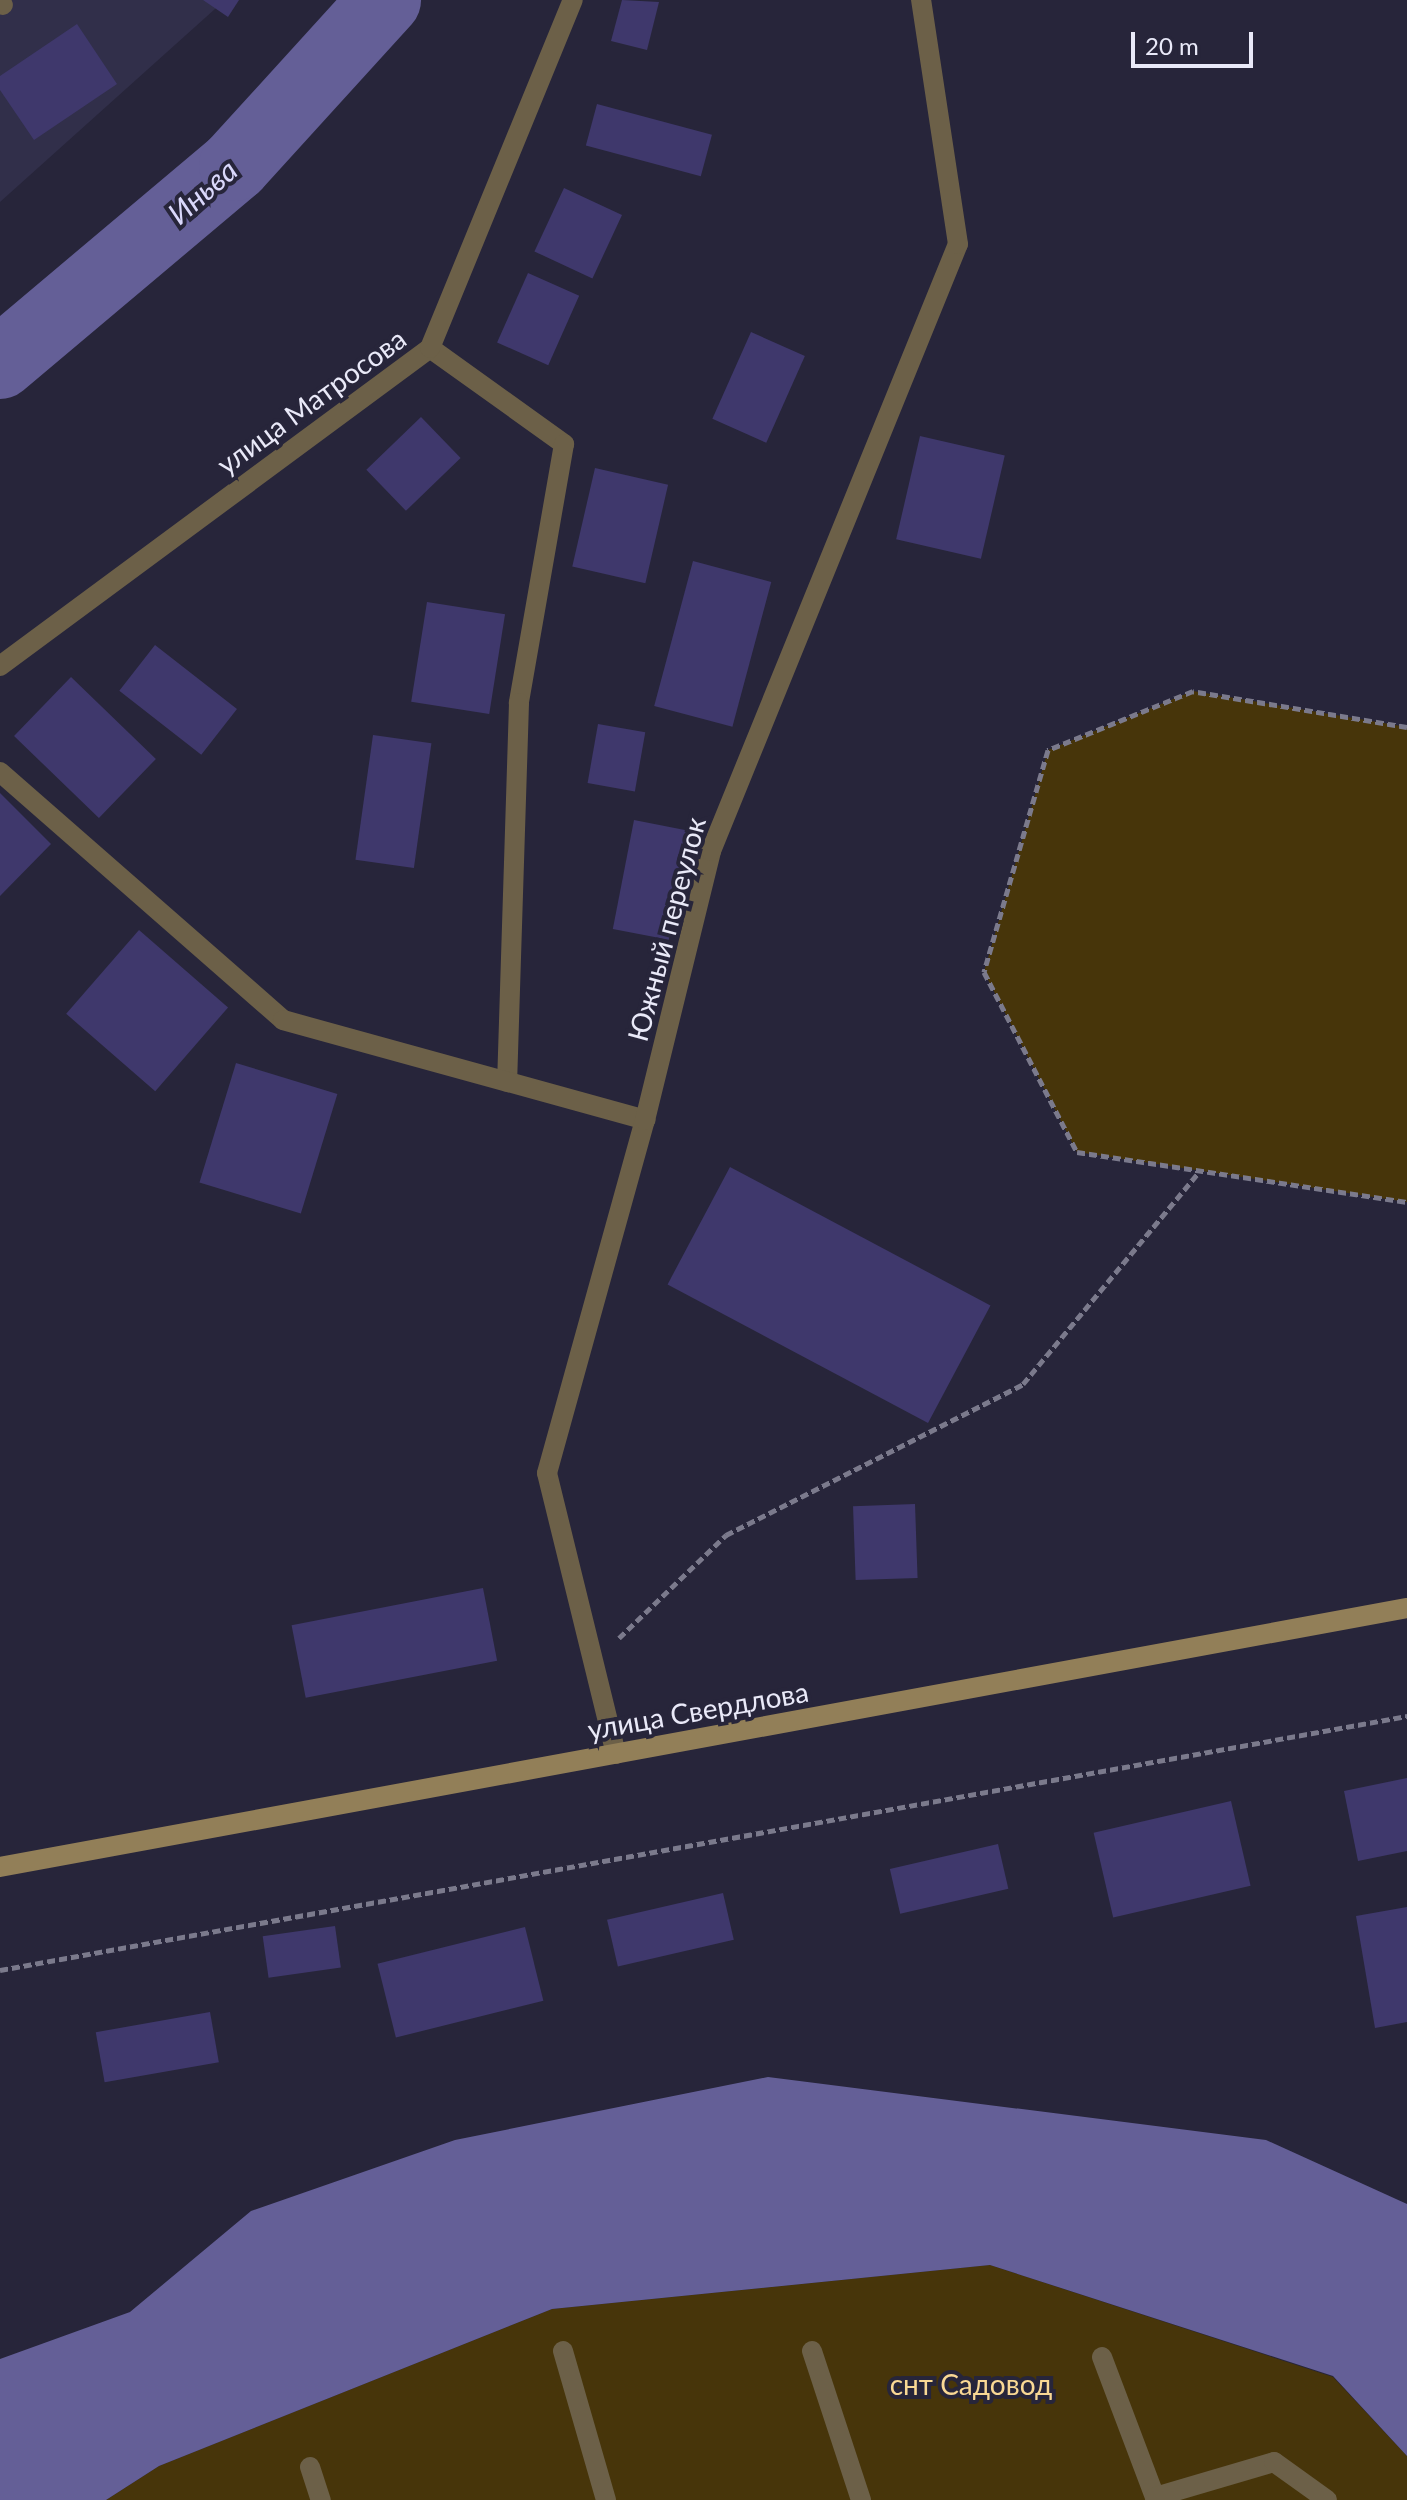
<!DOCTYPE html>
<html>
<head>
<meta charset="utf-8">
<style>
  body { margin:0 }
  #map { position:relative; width:1407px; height:2500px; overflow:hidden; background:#27253a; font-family:Lato,sans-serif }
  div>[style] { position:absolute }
  .built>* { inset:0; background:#312f4a }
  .green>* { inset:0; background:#47350a }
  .water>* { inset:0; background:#645f97 }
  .river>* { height:72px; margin:-36px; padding:0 36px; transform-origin:36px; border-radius:36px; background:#645f97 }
  .building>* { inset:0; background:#3f386c; transform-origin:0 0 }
  .path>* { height:5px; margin-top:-2.5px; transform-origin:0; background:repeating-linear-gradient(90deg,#7b7a8c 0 8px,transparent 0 12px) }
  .service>* { height:20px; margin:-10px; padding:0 10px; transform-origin:10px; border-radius:10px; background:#6c6048 }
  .minor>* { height:20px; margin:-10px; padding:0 10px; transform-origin:10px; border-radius:10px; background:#6c6048 }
  .secondary>* { height:20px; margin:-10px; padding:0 10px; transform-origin:10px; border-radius:10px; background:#927f58 }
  span { translate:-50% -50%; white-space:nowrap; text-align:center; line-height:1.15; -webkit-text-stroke:8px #27253a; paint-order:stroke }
  .street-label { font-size:28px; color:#e9e9f8 }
  .park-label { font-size:28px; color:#f9d894 }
  .water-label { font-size:30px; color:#dad8fb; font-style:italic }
  .scale { position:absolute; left:1131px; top:32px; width:122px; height:36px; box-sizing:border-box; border:4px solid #e9e9f8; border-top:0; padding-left:10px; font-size:24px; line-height:28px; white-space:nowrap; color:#e9e9f8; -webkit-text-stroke:6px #27253a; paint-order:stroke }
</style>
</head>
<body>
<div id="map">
  <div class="built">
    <i style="clip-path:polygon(0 0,225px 0,0 202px)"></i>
  </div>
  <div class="green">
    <i style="clip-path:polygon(1193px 691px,1407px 727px,1407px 1202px,1077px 1152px,984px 972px,1048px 750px)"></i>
    <i style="clip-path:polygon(990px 2265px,1333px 2377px,1407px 2456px,1407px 2500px,106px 2500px,159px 2466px,552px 2309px)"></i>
  </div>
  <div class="water">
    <i style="clip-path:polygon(768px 2077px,1266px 2140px,1407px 2204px,1407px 2456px,1333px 2376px,990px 2265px,552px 2309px,159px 2466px,106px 2500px,0 2500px,0 2359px,130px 2312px,251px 2211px,455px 2140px)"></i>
  </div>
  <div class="river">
    <i style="left:0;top:363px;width:307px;rotate:-40.1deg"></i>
    <i style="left:235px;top:165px;width:223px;rotate:-47.7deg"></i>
  </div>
  <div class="building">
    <i style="clip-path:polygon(203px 0,239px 0,228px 17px)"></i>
    <i style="clip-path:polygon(622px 0,659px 2px,647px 50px,611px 41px)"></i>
    <i style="clip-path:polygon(77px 24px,117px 84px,34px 140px,0 90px,0 76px)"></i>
    <i style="left:597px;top:104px;width:119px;height:43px;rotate:15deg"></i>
    <i style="left:564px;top:188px;width:64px;height:70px;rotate:25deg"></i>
    <i style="left:528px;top:273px;width:56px;height:76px;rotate:24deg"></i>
    <i style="left:751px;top:332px;width:59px;height:95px;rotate:24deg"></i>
    <i style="left:421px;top:417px;width:57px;height:76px;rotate:46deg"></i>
    <i style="left:920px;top:436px;width:87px;height:106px;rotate:13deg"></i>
    <i style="left:595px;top:468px;width:75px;height:101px;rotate:13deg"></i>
    <i style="left:693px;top:561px;width:81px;height:150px;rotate:15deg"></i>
    <i style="left:427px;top:602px;width:79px;height:101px;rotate:9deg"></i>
    <i style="left:155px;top:645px;width:104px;height:58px;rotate:38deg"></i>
    <i style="left:71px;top:677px;width:118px;height:82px;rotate:44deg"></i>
    <i style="left:598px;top:724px;width:48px;height:60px;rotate:10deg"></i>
    <i style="left:373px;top:735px;width:59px;height:126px;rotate:8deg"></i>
    <i style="clip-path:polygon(0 793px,51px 844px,0 896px)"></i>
    <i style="left:634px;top:820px;width:57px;height:111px;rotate:11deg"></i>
    <i style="left:139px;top:930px;width:118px;height:111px;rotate:41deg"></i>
    <i style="left:236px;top:1063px;width:106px;height:125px;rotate:17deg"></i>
    <i style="left:730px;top:1167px;width:295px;height:133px;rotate:28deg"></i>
    <i style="left:915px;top:1504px;width:74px;height:62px;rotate:88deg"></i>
    <i style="left:483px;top:1588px;width:74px;height:195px;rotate:79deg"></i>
    <i style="clip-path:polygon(1407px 1778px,1407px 1851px,1358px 1861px,1344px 1791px)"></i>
    <i style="left:1231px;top:1801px;width:87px;height:141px;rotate:77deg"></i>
    <i style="left:998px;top:1844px;width:46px;height:111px;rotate:77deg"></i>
    <i style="left:723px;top:1893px;width:48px;height:119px;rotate:77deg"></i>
    <i style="clip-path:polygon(1407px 1907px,1407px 2022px,1375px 2028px,1356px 1916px)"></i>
    <i style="left:335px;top:1926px;width:42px;height:73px;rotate:82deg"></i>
    <i style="left:525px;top:1927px;width:76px;height:152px;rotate:76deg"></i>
    <i style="left:210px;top:2012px;width:51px;height:116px;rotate:80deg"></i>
  </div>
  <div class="path">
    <i style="left:1407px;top:727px;width:217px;rotate:-170.5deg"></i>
    <i style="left:1193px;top:691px;width:157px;rotate:157.9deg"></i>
    <i style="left:1048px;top:750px;width:231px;rotate:106.1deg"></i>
    <i style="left:984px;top:972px;width:203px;rotate:62.7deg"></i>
    <i style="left:1077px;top:1152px;width:334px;rotate:8.6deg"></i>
    <i style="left:619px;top:1638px;width:149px;rotate:-43.9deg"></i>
    <i style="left:726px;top:1535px;width:333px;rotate:-26.9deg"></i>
    <i style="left:1023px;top:1384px;width:277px;rotate:-50.3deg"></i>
    <i style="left:0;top:1970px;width:1430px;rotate:-10.23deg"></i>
  </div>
  <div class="service">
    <i style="left:0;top:4px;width:3px;rotate:18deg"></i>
    <i style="left:430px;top:348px;width:165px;rotate:35.6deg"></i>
    <i style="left:564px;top:444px;width:263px;rotate:99.9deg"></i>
    <i style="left:519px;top:703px;width:379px;rotate:91.8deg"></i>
    <i style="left:0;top:772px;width:376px;rotate:41.2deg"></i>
    <i style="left:283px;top:1020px;width:376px;rotate:15.4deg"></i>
    <i style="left:563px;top:2351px;width:155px;rotate:73.9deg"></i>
    <i style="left:812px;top:2351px;width:157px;rotate:71.8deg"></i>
    <i style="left:1102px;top:2357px;width:150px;rotate:69.3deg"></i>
    <i style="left:1155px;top:2497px;width:124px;rotate:-16.4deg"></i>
    <i style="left:1274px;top:2462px;width:65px;rotate:35.6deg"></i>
    <i style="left:310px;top:2467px;width:35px;rotate:72deg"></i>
  </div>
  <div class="minor">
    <i style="left:0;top:666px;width:535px;rotate:-36.48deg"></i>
    <i style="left:430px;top:348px;width:376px;rotate:-67.7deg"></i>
    <i style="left:616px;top:1754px;width:289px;rotate:-103.8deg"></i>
    <i style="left:547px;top:1473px;width:366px;rotate:-74.5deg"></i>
    <i style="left:645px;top:1120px;width:277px;rotate:-76.2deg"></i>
    <i style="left:711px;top:851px;width:655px;rotate:-67.86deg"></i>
    <i style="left:958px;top:244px;width:247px;rotate:-98.6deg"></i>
  </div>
  <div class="secondary">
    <i style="left:0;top:1867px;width:1431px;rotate:-10.43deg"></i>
  </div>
  <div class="street-label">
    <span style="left:311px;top:401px;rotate:-36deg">улица Матросова</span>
    <span style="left:666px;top:929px;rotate:-75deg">Южный переулок</span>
    <span style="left:698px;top:1710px;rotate:-10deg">улица Свердлова</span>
  </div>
  <div class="park-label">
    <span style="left:971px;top:2384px">снт Садовод</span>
  </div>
  <div class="water-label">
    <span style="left:202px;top:191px;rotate:-41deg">Иньва</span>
  </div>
  <div class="scale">20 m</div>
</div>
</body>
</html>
